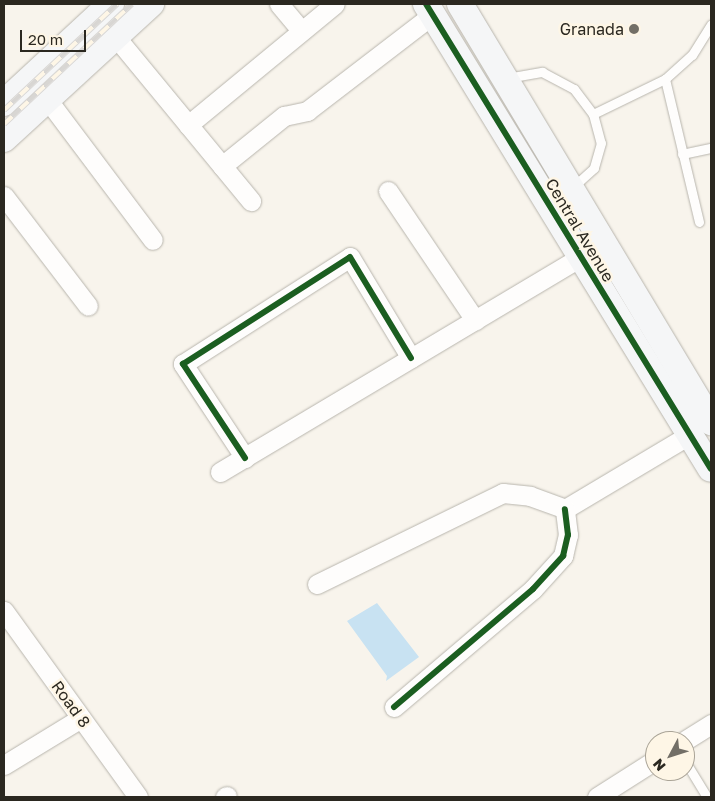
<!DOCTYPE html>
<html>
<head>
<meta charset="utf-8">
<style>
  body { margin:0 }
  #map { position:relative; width:715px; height:801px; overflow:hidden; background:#f8f4ec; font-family:"Golos Text",sans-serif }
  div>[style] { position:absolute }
  .water>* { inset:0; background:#c8e2f2 }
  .roads { filter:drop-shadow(0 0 1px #b8b5ad) drop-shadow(0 0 1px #b8b5ad) }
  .lane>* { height:9px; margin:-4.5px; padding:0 4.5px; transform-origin:4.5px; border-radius:4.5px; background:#fefdfc }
  .street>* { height:19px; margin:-9.5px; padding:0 9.5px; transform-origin:9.5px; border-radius:9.5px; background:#fefdfc }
  .secondary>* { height:26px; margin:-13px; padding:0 13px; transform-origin:13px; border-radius:13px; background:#f5f6f7 }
  .rail>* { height:5.5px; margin-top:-2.75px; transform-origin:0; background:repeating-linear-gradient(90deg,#fef6e6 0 11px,#d8d6d3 0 22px); box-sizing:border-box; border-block:1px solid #d8d6d3 }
  .cycleway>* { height:6px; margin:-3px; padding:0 3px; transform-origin:3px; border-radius:3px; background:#1b5e20 }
  .dots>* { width:14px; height:14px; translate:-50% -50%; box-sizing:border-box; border:2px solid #fef6e6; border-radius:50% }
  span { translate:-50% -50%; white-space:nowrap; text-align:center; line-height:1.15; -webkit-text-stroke:5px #fef6e6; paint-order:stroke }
  .poi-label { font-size:16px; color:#2b2820 }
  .right { translate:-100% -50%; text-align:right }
  .street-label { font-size:16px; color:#2b2820 }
  .frame { position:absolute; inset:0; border:5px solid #2b2820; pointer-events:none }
  .north { position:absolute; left:645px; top:731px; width:50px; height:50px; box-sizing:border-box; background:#fef6e6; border:1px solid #aaa497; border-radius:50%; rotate:230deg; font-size:14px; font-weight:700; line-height:20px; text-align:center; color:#2b2820 }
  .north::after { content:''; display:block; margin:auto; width:18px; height:22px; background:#736f67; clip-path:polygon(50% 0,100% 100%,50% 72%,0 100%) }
  .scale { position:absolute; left:20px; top:30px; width:66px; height:22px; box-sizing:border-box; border:2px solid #2b2820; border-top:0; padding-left:6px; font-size:15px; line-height:18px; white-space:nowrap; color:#2b2820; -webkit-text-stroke:4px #fef6e6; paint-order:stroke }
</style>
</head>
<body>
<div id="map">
  <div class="water">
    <i style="clip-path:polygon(377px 603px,419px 657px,386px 681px,387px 676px,347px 621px)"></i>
  </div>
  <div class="roads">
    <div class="lane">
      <i style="left:507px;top:78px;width:36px;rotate:-10deg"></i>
      <i style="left:542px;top:72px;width:36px;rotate:28deg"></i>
      <i style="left:574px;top:89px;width:31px;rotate:53deg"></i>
      <i style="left:593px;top:114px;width:30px;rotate:75deg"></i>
      <i style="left:601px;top:143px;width:26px;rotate:106deg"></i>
      <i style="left:594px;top:168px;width:28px;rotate:138deg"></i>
      <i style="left:665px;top:79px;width:147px;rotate:76.6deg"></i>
      <i style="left:593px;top:114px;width:80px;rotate:-25.9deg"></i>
      <i style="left:665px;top:79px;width:36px;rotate:-42deg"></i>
      <i style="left:692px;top:55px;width:36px;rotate:-58deg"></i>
      <i style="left:682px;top:154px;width:30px;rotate:-12deg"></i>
      <i style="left:685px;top:761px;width:42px;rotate:58.6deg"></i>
    </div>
    <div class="street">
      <i style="left:279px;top:4px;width:35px;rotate:50deg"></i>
      <i style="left:115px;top:36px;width:214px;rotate:50.5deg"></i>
      <i style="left:47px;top:99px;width:176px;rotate:53.1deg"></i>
      <i style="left:188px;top:125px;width:190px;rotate:-39.5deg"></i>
      <i style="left:222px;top:166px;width:80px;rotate:-38.9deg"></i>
      <i style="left:284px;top:116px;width:24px;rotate:-12deg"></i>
      <i style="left:307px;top:111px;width:158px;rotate:-37.5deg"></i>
      <i style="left:388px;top:191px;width:156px;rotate:56deg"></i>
      <i style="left:4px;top:196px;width:138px;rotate:52.6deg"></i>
      <i style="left:245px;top:458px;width:113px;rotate:-123.4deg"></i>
      <i style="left:183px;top:364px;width:198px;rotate:-32.6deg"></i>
      <i style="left:350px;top:257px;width:118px;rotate:58.9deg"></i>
      <i style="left:220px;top:472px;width:420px;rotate:-30.8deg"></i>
      <i style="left:565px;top:509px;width:144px;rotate:-30.8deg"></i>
      <i style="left:317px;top:584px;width:207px;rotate:-26.1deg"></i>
      <i style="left:503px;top:493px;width:27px;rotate:6deg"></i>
      <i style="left:530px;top:496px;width:37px;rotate:20deg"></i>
      <i style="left:4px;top:611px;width:229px;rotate:54.2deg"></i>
      <i style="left:394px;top:707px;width:182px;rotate:-40.3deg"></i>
      <i style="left:533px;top:589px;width:45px;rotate:-47.7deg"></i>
      <i style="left:563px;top:556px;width:22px;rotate:-77deg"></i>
      <i style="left:568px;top:535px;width:26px;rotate:-97deg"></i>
      <i style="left:684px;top:741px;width:32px;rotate:-32deg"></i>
      <i style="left:4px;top:765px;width:90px;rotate:-31.4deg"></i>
      <i style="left:225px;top:797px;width:2px;rotate:-27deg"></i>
      <i style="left:597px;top:797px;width:69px;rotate:-32.5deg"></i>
    </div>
    <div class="secondary">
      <i style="left:426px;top:4px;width:545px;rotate:58.5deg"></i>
      <i style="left:460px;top:4px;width:488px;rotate:59deg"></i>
      <i style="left:4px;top:103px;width:146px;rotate:-42.8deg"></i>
      <i style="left:4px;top:139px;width:200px;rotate:-42.6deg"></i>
    </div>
  </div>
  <div class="rail">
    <i style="left:4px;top:110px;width:155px;rotate:-43.2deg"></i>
    <i style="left:4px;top:124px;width:175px;rotate:-43.2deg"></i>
  </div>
  <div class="cycleway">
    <i style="left:426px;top:4px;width:545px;rotate:58.5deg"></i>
    <i style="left:245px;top:458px;width:113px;rotate:-123.4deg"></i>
    <i style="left:183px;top:364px;width:198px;rotate:-32.6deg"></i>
    <i style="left:350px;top:257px;width:118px;rotate:58.9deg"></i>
    <i style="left:394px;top:707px;width:182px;rotate:-40.3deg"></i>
    <i style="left:533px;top:589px;width:45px;rotate:-47.7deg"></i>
    <i style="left:563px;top:556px;width:22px;rotate:-77deg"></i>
    <i style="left:568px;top:535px;width:26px;rotate:-97deg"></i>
  </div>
  <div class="dots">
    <i style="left:634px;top:29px;background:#736f67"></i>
  </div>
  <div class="poi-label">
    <span class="right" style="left:624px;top:29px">Granada</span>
  </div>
  <div class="street-label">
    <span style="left:580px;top:230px;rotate:59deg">Central Avenue</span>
    <span style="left:71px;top:704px;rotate:54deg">Road 8</span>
  </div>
  <div class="frame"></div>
  <div class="north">N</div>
  <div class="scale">20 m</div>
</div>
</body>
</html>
